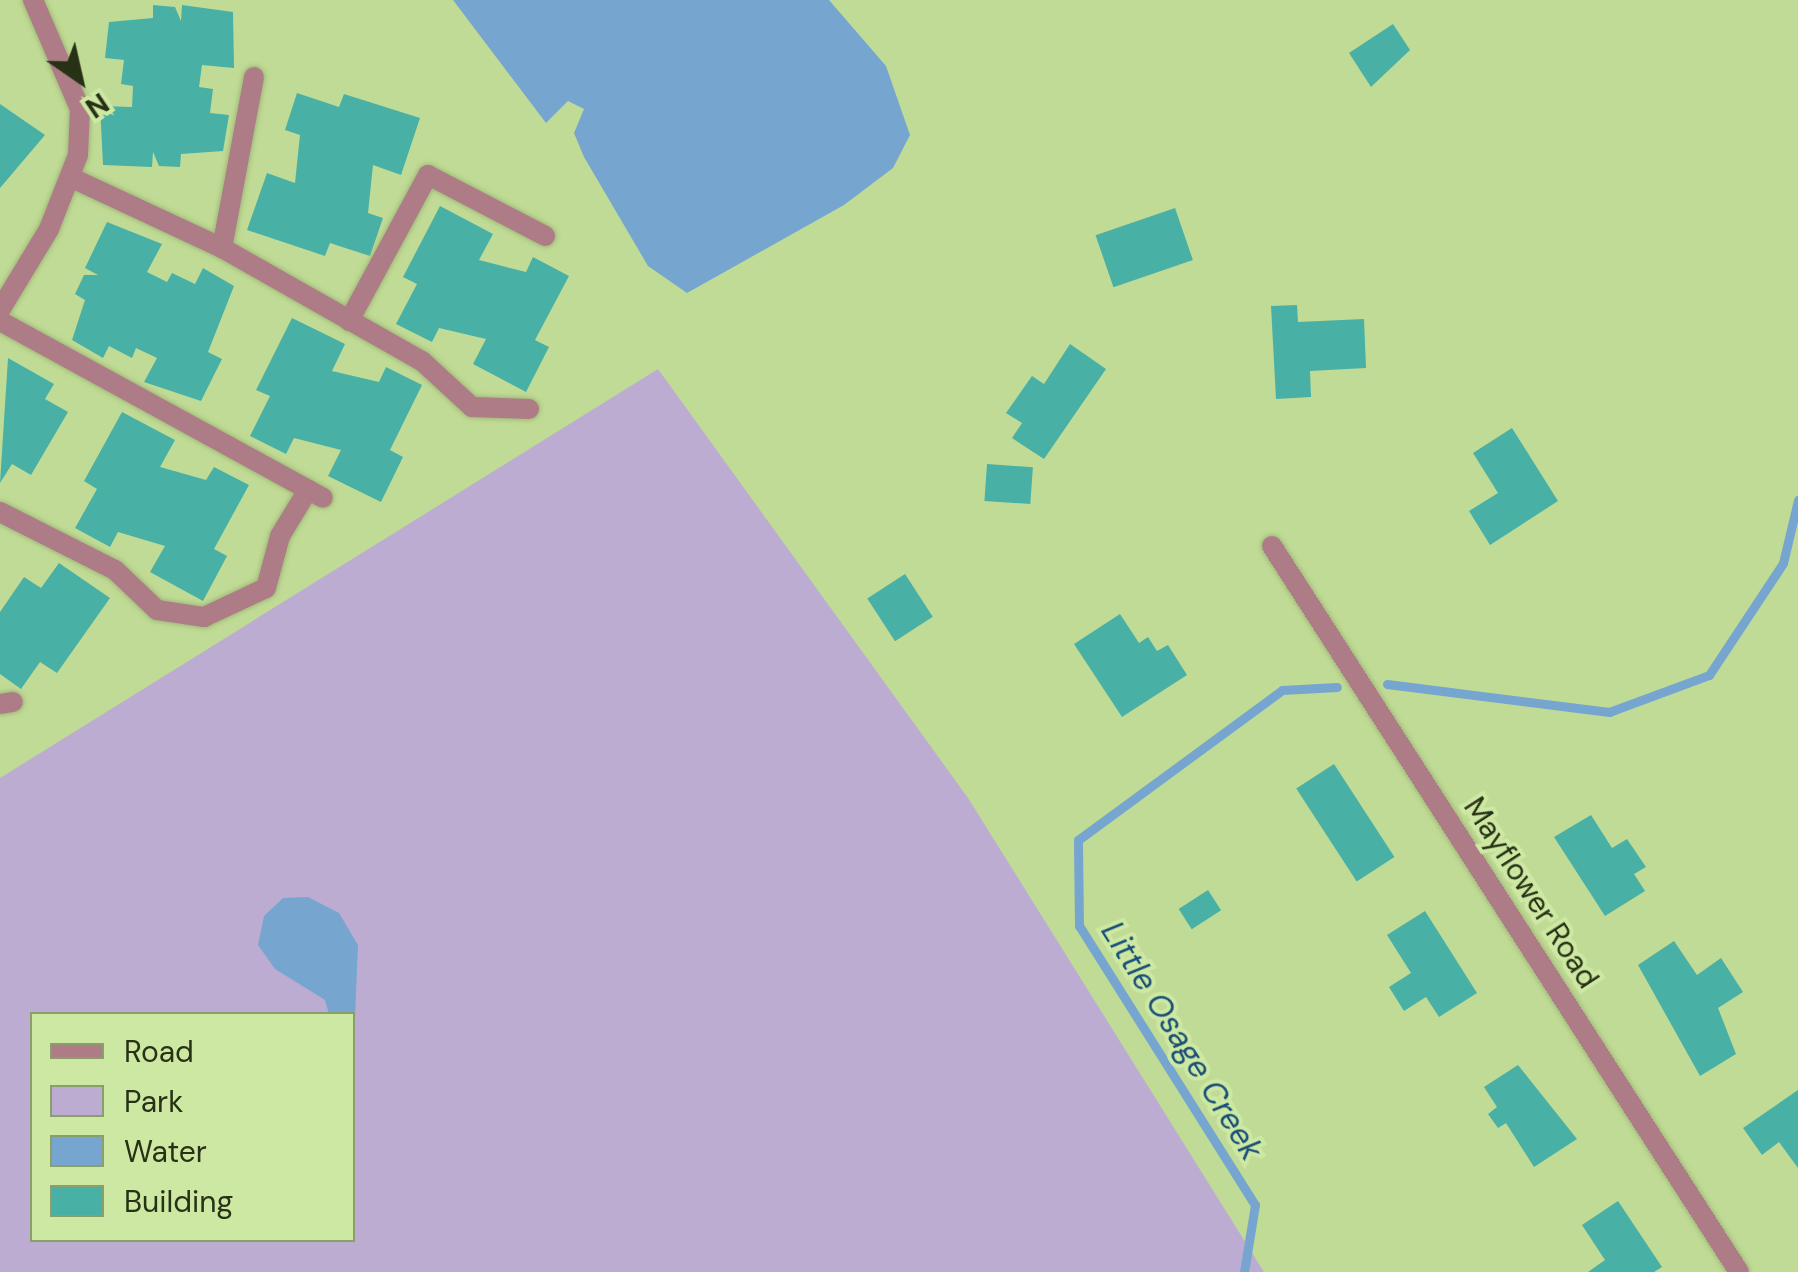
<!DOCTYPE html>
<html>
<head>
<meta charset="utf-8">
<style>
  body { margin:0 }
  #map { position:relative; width:1798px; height:1272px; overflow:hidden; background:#c0db95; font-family:"DM Sans",sans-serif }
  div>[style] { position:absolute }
  .green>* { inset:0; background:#bdacd2 }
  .water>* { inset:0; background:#76a6d0 }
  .stream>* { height:9px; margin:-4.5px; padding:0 4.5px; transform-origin:4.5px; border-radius:4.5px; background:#76a6d0 }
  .building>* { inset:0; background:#49b0a5; transform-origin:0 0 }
  .roads { filter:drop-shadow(0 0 2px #a1b97b) drop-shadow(0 0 2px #a1b97b) }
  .street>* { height:20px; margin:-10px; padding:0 10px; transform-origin:10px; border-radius:10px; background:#ad7c86 }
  span { translate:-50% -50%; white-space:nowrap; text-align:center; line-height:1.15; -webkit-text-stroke:8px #cde8a2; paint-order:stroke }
  .street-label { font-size:30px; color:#273115 }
  .water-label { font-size:32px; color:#194f78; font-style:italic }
  .legend { position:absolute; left:30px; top:1012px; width:325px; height:230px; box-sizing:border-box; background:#cde8a2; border:2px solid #8b9f6a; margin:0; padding:12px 18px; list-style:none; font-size:30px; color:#273115 }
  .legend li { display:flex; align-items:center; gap:20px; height:50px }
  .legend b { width:50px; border:2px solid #8b9f6a }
  .north { position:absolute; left:30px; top:30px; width:100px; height:100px; -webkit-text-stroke:8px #cde8a2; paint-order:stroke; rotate:146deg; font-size:28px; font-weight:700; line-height:40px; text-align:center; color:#273115 }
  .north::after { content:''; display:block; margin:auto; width:35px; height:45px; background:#273115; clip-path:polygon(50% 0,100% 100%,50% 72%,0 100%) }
</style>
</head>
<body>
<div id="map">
  <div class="green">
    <i style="clip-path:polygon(evenodd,658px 369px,968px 798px,1264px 1272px,0 1272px,0 778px,658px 369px,32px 1014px,352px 1014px,352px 1240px,32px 1240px,32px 1014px)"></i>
  </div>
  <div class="water">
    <i style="clip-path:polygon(453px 0,829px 0,886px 66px,910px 135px,893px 168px,844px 205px,687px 293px,648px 266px,584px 157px,574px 133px,584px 109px,568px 101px,546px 123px)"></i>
    <i style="clip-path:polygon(308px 897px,339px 913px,358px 945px,354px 1042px,352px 1014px,329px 1014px,325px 1000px,275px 969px,258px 945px,264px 916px,283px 898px)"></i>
  </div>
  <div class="stream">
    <i style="left:1387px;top:684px;width:224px;rotate:7.2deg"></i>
    <i style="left:1609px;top:712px;width:107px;rotate:-20.3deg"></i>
    <i style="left:1709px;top:675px;width:134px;rotate:-56.5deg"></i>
    <i style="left:1783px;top:563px;width:65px;rotate:-76.6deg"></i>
    <i style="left:1244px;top:1272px;width:68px;rotate:-80.7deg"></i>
    <i style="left:1255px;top:1205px;width:330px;rotate:-122.2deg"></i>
    <i style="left:1079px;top:926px;width:86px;rotate:-90.7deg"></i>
    <i style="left:1078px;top:840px;width:253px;rotate:-36.3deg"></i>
    <i style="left:1282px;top:690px;width:55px;rotate:-3.1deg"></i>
  </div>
  <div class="building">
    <i style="clip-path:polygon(153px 5px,175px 7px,181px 21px,182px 5px,233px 12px,234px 68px,202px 65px,199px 87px,213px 89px,210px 113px,229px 115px,223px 151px,181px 154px,180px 167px,159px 166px,153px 152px,152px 167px,103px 165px,100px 106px,132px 107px,133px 86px,121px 84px,124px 60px,105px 58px,109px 22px,153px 18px)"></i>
    <i style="clip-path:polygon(1393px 24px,1410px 50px,1371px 87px,1349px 53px)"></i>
    <i style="clip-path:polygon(297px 93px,339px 107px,344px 94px,420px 118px,401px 175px,373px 165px,368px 213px,383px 218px,370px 256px,330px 243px,325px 256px,247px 230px,267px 173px,295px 183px,300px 135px,285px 130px)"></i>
    <i style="clip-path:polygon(0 104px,45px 135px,0 188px)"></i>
    <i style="clip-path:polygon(440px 206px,493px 234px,479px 260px,526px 272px,533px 257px,569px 276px,535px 340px,549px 347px,526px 392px,473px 364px,486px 339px,439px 328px,432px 342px,396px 324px,417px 284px,403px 277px)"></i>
    <i style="left:1175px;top:208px;width:55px;height:84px;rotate:71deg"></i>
    <i style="clip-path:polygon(107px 222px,162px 244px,147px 272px,167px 282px,172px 273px,195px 284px,203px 268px,234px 286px,208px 352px,222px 359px,201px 401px,144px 382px,157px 358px,136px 348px,132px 358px,109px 346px,103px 358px,72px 340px,85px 300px,75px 294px,84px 275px,98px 275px,85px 268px)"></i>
    <i style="clip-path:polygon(1297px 305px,1298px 322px,1364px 319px,1366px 368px,1310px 371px,1311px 397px,1276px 399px,1271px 306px)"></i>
    <i style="clip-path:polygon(292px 318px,345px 344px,332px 371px,379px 382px,386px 367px,422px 385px,390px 450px,403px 457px,381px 502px,328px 476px,341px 450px,294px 438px,286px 454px,250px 436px,270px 396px,256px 390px)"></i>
    <i style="clip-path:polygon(1070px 344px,1106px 369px,1044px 459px,1012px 438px,1022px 423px,1006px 413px,1032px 376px,1044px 384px)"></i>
    <i style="clip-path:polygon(8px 358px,54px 384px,45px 399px,68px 412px,31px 475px,12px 464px,0 483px)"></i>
    <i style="clip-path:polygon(122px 412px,175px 440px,160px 467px,206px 480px,214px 467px,249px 485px,214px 549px,227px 556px,203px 601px,150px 572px,165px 546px,118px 532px,110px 547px,75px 528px,97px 489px,84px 481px)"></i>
    <i style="clip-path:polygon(1512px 428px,1558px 501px,1490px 545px,1469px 511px,1498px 493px,1473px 453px)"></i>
    <i style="left:987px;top:464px;width:46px;height:37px;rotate:4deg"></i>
    <i style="clip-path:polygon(59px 563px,110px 598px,57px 673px,40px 662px,21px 689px,0 674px,0 612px,24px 577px,41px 588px)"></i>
    <i style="left:905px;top:574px;width:51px;height:45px;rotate:57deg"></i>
    <i style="clip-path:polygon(1120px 614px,1139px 643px,1148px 637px,1157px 651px,1168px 645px,1187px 675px,1122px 717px,1074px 644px)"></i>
    <i style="left:1334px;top:764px;width:111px;height:45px;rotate:57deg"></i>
    <i style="clip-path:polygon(1591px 815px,1612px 848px,1627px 839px,1646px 867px,1634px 874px,1645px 891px,1605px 916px,1554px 837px)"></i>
    <i style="left:1208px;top:890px;width:24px;height:35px;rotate:57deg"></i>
    <i style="clip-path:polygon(1425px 911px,1477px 993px,1439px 1017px,1426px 997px,1404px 1011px,1389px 987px,1411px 973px,1387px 935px)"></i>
    <i style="clip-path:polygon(1674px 941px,1697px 975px,1721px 958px,1743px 992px,1718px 1008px,1736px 1054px,1700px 1076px,1638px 965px)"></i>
    <i style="clip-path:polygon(1518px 1065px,1577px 1139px,1534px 1167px,1506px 1123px,1498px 1128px,1488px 1114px,1497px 1107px,1484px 1087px)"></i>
    <i style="clip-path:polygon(1798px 1090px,1798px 1168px,1779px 1142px,1762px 1155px,1743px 1128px)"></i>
    <i style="clip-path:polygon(1618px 1201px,1662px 1267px,1654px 1272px,1588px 1272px,1605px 1260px,1582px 1225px)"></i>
  </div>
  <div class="roads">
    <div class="street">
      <i style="left:72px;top:178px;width:166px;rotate:25deg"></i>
      <i style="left:222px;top:248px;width:230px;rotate:29.5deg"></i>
      <i style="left:422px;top:361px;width:68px;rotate:42.6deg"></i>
      <i style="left:472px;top:407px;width:57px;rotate:2deg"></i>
      <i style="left:222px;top:248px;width:174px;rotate:-79.4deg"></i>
      <i style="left:0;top:310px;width:95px;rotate:-58.8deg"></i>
      <i style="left:49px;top:229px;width:79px;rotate:-68.6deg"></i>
      <i style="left:78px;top:155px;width:46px;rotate:-87.5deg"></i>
      <i style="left:80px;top:109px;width:119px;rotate:-113.3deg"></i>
      <i style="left:0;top:321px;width:368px;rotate:28.7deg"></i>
      <i style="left:349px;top:321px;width:166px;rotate:-61.6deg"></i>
      <i style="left:428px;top:175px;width:132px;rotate:27.5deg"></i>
      <i style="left:0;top:512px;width:129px;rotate:26.8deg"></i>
      <i style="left:115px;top:570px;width:58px;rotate:43.6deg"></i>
      <i style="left:157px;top:610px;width:48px;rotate:8.5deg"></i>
      <i style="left:204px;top:617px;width:68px;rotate:-25.1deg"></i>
      <i style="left:266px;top:588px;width:54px;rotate:-74.9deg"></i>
      <i style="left:280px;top:536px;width:54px;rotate:-58.7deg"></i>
      <i style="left:1272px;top:546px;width:863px;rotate:57.25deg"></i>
      <i style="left:0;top:704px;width:13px;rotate:-9deg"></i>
    </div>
  </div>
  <div class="street-label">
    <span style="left:1531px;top:893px;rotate:57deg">Mayflower Road</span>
  </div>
  <div class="water-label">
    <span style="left:1182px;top:1041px;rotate:58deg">Little Osage Creek</span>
  </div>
  <ul class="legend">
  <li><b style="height:12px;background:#ad7c86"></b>Road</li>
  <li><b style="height:28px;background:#bdacd2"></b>Park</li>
  <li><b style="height:28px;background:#76a6d0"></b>Water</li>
  <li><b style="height:28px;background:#49b0a5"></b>Building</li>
  </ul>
  <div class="north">N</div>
</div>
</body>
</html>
